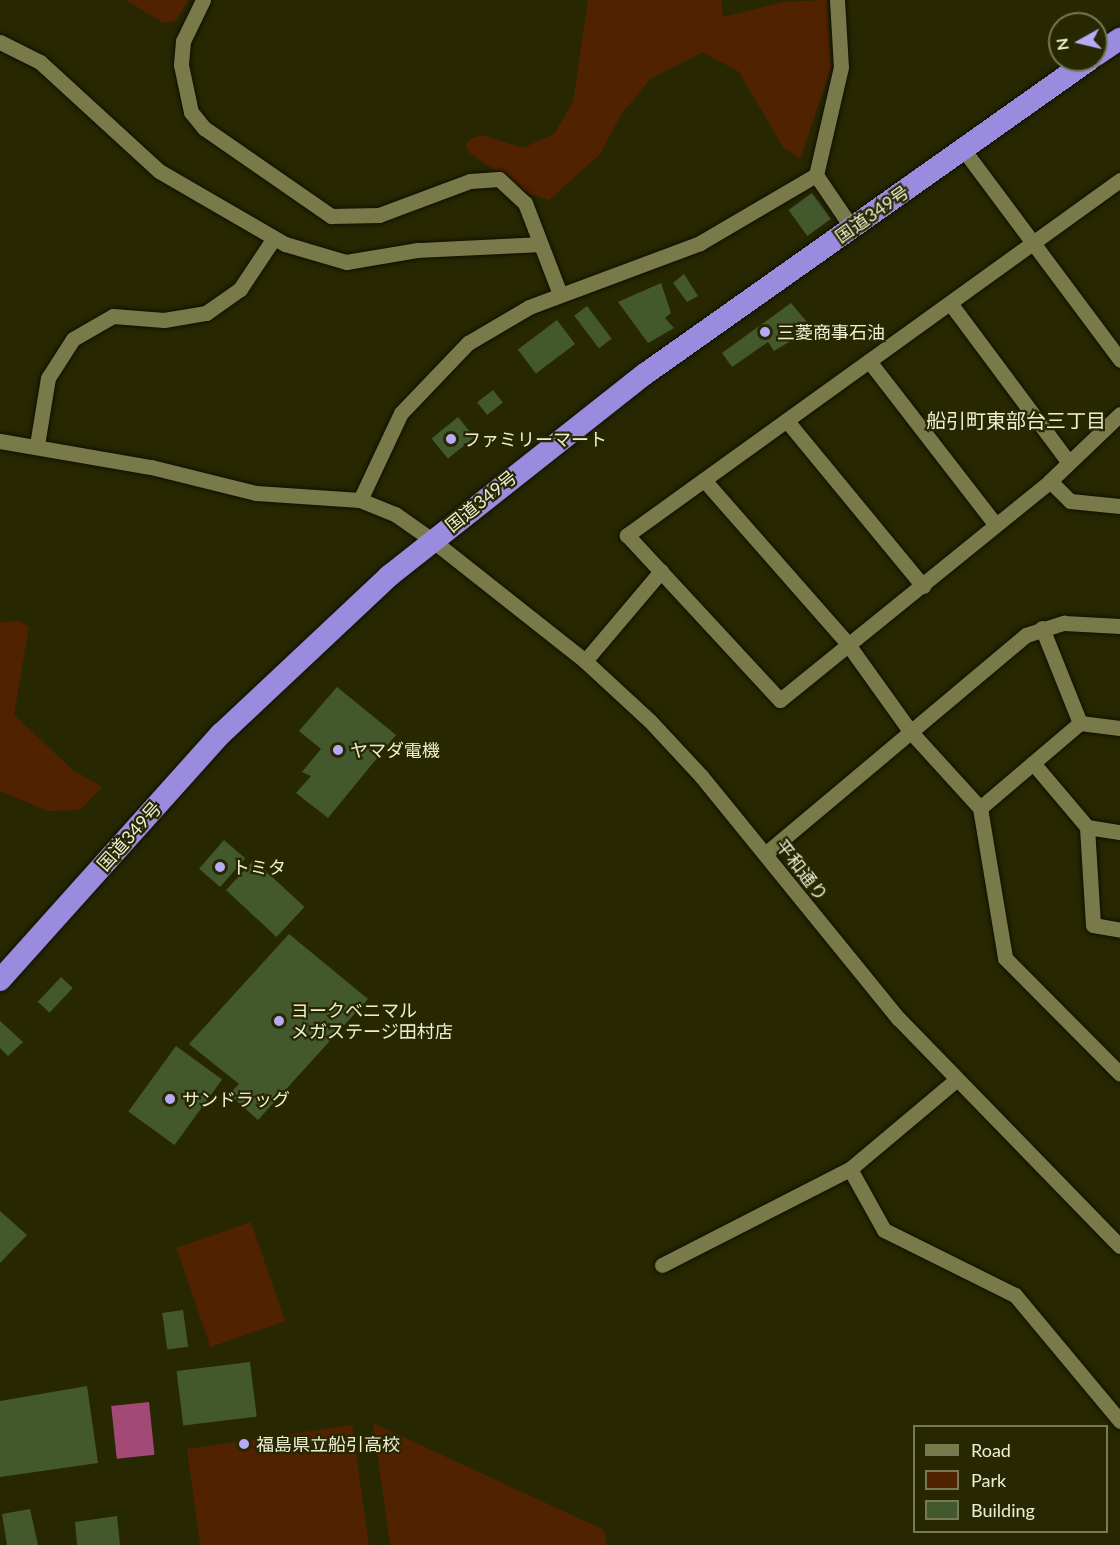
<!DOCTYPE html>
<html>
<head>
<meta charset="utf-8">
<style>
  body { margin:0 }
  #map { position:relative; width:1120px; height:1545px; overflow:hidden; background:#272802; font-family:Lato,"Noto Sans JP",sans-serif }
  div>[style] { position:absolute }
  .green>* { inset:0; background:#512200; transform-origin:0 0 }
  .water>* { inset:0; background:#a24976; transform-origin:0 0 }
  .building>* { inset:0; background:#44582e; transform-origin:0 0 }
  .roads { filter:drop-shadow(0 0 2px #101000) drop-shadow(0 0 2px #101000) }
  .minor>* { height:15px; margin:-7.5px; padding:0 7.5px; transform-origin:7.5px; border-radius:7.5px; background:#787a49 }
  .highway>* { height:22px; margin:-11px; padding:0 11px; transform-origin:11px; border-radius:11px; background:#998cde }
  .dots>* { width:16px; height:16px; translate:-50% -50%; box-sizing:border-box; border:3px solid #272802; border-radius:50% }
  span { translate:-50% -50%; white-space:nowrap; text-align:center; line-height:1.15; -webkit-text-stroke:4.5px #272802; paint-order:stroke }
  .street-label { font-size:18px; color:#edefd5 }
  .poi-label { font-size:18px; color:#edefd5 }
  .left { translate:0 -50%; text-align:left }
  .neighbourhood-label { font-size:20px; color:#edefd5 }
  .legend { position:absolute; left:913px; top:1425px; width:195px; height:108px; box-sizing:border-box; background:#272802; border:2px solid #767856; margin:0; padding:8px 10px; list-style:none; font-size:18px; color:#edefd5 }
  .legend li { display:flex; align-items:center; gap:12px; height:30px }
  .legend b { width:30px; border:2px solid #767856 }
  .north { position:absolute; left:1048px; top:12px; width:60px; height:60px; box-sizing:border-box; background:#272802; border:2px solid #767856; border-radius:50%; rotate:262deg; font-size:16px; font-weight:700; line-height:24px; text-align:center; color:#edefd5 }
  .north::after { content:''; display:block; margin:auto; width:21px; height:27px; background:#b7abf8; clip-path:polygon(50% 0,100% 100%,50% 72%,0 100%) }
</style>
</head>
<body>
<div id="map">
  <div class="green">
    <i style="clip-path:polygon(126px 0,189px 0,175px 21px,163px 23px)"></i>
    <i style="clip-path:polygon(588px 0,721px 0,723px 17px,783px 2px,827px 0,831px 68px,800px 159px,783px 147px,739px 72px,703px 52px,650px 79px,621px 115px,600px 154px,549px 200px,528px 193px,471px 154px,465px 146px,471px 138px,482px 135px,523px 148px,554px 134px,573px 102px)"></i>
    <i style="clip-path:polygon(19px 621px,29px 627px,14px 715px,73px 770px,102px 787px,80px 810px,48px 811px,0 791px,0 622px)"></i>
    <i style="left:251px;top:1222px;width:105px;height:79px;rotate:71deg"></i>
    <i style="clip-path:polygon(373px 1423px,604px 1530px,607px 1545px,390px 1545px)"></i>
    <i style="clip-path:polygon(352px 1425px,369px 1545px,200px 1545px,187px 1449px)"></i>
  </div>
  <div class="water">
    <i style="left:149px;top:1402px;width:53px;height:38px;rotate:84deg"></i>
  </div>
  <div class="building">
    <i style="left:812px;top:193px;width:32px;height:29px;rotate:54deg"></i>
    <i style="clip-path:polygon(684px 274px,698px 296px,687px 302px,673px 283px)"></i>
    <i style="clip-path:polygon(661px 283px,671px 313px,665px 318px,674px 328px,648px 343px,618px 302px)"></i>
    <i style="clip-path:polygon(791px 303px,807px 322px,794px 330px,799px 336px,774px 351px,768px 342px,732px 367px,722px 353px)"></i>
    <i style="left:587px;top:306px;width:41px;height:16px;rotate:53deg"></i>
    <i style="left:557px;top:320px;width:30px;height:49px;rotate:53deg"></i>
    <i style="left:493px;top:390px;width:16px;height:20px;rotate:52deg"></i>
    <i style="left:458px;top:417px;width:26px;height:34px;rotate:51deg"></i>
    <i style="clip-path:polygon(337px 687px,396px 735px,328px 818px,296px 793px,311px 776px,302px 772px,321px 749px,299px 731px)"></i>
    <i style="left:224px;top:840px;width:28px;height:38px;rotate:41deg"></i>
    <i style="left:254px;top:860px;width:69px;height:41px;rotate:43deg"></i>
    <i style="clip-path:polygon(289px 934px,368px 999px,258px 1120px,229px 1094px,239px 1084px,189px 1044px)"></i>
    <i style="left:61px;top:977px;width:16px;height:34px;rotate:43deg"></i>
    <i style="clip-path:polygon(0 1021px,23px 1042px,8px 1056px,0 1048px)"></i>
    <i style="left:176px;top:1046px;width:57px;height:81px;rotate:36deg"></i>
    <i style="clip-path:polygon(0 1211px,27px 1235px,0 1263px)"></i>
    <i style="left:183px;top:1310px;width:37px;height:21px;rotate:82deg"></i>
    <i style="left:250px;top:1362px;width:55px;height:74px;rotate:83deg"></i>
    <i style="clip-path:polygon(87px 1386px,98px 1463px,0 1477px,0 1401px)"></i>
    <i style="clip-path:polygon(30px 1509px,38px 1545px,7px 1545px,2px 1514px)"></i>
    <i style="clip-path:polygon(117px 1516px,120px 1545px,77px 1545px,75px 1522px)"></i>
  </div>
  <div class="roads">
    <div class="minor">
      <i style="left:203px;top:0;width:46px;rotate:116deg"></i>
      <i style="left:183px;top:41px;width:24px;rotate:95deg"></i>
      <i style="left:181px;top:65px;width:48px;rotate:78deg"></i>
      <i style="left:191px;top:112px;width:21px;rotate:51deg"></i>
      <i style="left:204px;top:128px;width:155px;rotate:34.7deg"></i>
      <i style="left:331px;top:216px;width:48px;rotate:-1.2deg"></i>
      <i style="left:379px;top:215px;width:97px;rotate:-20.5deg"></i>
      <i style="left:470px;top:181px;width:29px;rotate:-4deg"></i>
      <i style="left:499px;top:179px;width:35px;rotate:43deg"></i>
      <i style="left:525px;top:203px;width:97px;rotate:69deg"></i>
      <i style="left:837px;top:0;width:67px;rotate:86.6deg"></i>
      <i style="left:841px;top:67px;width:111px;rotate:103deg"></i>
      <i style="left:816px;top:175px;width:64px;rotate:55.8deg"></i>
      <i style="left:0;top:42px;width:45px;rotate:26.6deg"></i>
      <i style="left:40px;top:62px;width:161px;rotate:42.5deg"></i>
      <i style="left:159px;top:171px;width:146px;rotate:30.1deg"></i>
      <i style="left:285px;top:244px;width:64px;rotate:16.4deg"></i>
      <i style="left:346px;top:262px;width:73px;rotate:-9.5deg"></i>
      <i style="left:418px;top:250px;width:122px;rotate:-2.8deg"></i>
      <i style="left:963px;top:149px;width:263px;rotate:53.3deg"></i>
      <i style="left:1120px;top:180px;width:608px;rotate:144.24deg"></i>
      <i style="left:627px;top:535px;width:225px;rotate:47.2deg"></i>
      <i style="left:780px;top:700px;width:348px;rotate:-39deg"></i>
      <i style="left:1050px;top:481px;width:97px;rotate:-43.7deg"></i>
      <i style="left:950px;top:303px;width:196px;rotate:53.3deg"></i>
      <i style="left:869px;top:361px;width:205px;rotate:52.3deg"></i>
      <i style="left:787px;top:421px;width:214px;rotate:50.5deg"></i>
      <i style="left:0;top:441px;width:153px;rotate:9.8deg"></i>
      <i style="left:151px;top:467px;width:108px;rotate:13.9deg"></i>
      <i style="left:256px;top:493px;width:104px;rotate:3.9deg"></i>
      <i style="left:360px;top:500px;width:38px;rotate:22deg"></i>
      <i style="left:395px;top:514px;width:45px;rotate:35.1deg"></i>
      <i style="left:432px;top:540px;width:195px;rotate:38.3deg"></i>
      <i style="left:585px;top:661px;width:88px;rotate:42.7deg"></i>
      <i style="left:650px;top:721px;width:76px;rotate:47.1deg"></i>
      <i style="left:702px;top:777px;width:311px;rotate:50.9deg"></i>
      <i style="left:898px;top:1018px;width:318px;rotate:45.8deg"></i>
      <i style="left:37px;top:445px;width:68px;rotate:-80.7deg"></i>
      <i style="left:48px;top:378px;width:46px;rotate:-57.3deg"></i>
      <i style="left:73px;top:339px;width:46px;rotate:-29.9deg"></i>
      <i style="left:113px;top:316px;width:51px;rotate:4.5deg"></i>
      <i style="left:164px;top:320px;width:43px;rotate:-9.5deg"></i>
      <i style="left:206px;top:313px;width:42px;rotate:-35.2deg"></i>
      <i style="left:240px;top:289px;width:61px;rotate:-56.3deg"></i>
      <i style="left:704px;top:480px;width:217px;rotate:48.7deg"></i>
      <i style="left:847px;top:643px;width:108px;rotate:54.4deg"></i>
      <i style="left:910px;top:731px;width:104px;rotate:47.7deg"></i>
      <i style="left:980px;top:808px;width:152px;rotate:80.5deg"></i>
      <i style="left:1005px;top:958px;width:163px;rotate:45.2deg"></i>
      <i style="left:1050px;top:481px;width:28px;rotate:45deg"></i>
      <i style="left:1070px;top:501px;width:50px;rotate:5.7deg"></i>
      <i style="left:360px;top:500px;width:96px;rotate:-64.8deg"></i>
      <i style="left:401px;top:413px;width:97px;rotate:-46.3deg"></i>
      <i style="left:468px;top:343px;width:71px;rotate:-30.5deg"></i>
      <i style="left:529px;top:307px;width:183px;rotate:-20.5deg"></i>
      <i style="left:700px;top:243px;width:134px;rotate:-30.4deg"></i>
      <i style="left:1042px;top:628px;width:102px;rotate:68.2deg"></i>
      <i style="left:585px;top:661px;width:118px;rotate:-49.8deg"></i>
      <i style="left:1033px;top:763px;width:84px;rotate:49.8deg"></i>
      <i style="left:1087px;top:827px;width:98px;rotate:86.5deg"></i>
      <i style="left:1093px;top:925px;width:27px;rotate:10deg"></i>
      <i style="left:980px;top:808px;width:131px;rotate:-40.4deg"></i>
      <i style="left:1080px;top:723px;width:40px;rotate:7.1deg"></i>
      <i style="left:1087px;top:827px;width:33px;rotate:9deg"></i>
      <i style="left:765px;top:854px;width:341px;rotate:-40deg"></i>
      <i style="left:1026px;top:635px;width:40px;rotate:-18deg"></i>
      <i style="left:1064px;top:623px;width:56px;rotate:3.1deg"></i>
      <i style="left:850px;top:1169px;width:70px;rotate:60.9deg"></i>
      <i style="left:884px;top:1230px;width:146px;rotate:26.4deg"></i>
      <i style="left:1015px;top:1295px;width:164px;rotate:50.2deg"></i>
      <i style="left:662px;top:1265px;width:211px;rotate:-27.1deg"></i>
      <i style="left:850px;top:1169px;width:137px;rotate:-40deg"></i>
    </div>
    <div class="highway">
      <i style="left:1096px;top:55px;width:29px;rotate:-34deg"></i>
      <i style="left:0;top:980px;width:331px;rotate:-48.1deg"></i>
      <i style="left:221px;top:734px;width:231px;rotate:-43.2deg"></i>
      <i style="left:389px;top:576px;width:326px;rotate:-38.3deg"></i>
      <i style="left:645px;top:374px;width:544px;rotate:-35.27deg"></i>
    </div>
  </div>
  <div class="dots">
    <i style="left:765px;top:332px;background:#b7abf8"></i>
    <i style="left:451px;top:439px;background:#b7abf8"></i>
    <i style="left:338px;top:750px;background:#b7abf8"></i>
    <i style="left:220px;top:867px;background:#b7abf8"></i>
    <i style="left:279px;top:1021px;background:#b7abf8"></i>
    <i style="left:170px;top:1099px;background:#b7abf8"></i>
    <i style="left:244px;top:1444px;background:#b7abf8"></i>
  </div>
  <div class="street-label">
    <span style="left:872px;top:214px;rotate:-35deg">国道349号</span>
    <span style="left:481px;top:501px;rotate:-39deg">国道349号</span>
    <span style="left:129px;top:836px;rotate:-48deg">国道349号</span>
    <span style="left:802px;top:870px;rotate:52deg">平和通り</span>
  </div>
  <div class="poi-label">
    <span class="left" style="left:777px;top:332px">三菱商事石油</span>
    <span class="left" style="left:463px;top:439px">ファミリーマート</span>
    <span class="left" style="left:350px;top:750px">ヤマダ電機</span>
    <span class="left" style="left:232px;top:867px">トミタ</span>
    <span class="left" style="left:291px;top:1021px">ヨークベニマル<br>メガステージ田村店</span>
    <span class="left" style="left:182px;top:1099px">サンドラッグ</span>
    <span class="left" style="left:256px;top:1444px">福島県立船引高校</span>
  </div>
  <div class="neighbourhood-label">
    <span style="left:1016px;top:420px">船引町東部台三丁目</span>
  </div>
  <ul class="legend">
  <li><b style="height:8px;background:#787a49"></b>Road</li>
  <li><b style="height:16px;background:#512200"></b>Park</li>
  <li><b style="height:16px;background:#44582e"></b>Building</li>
  </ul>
  <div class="north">N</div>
</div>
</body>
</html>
